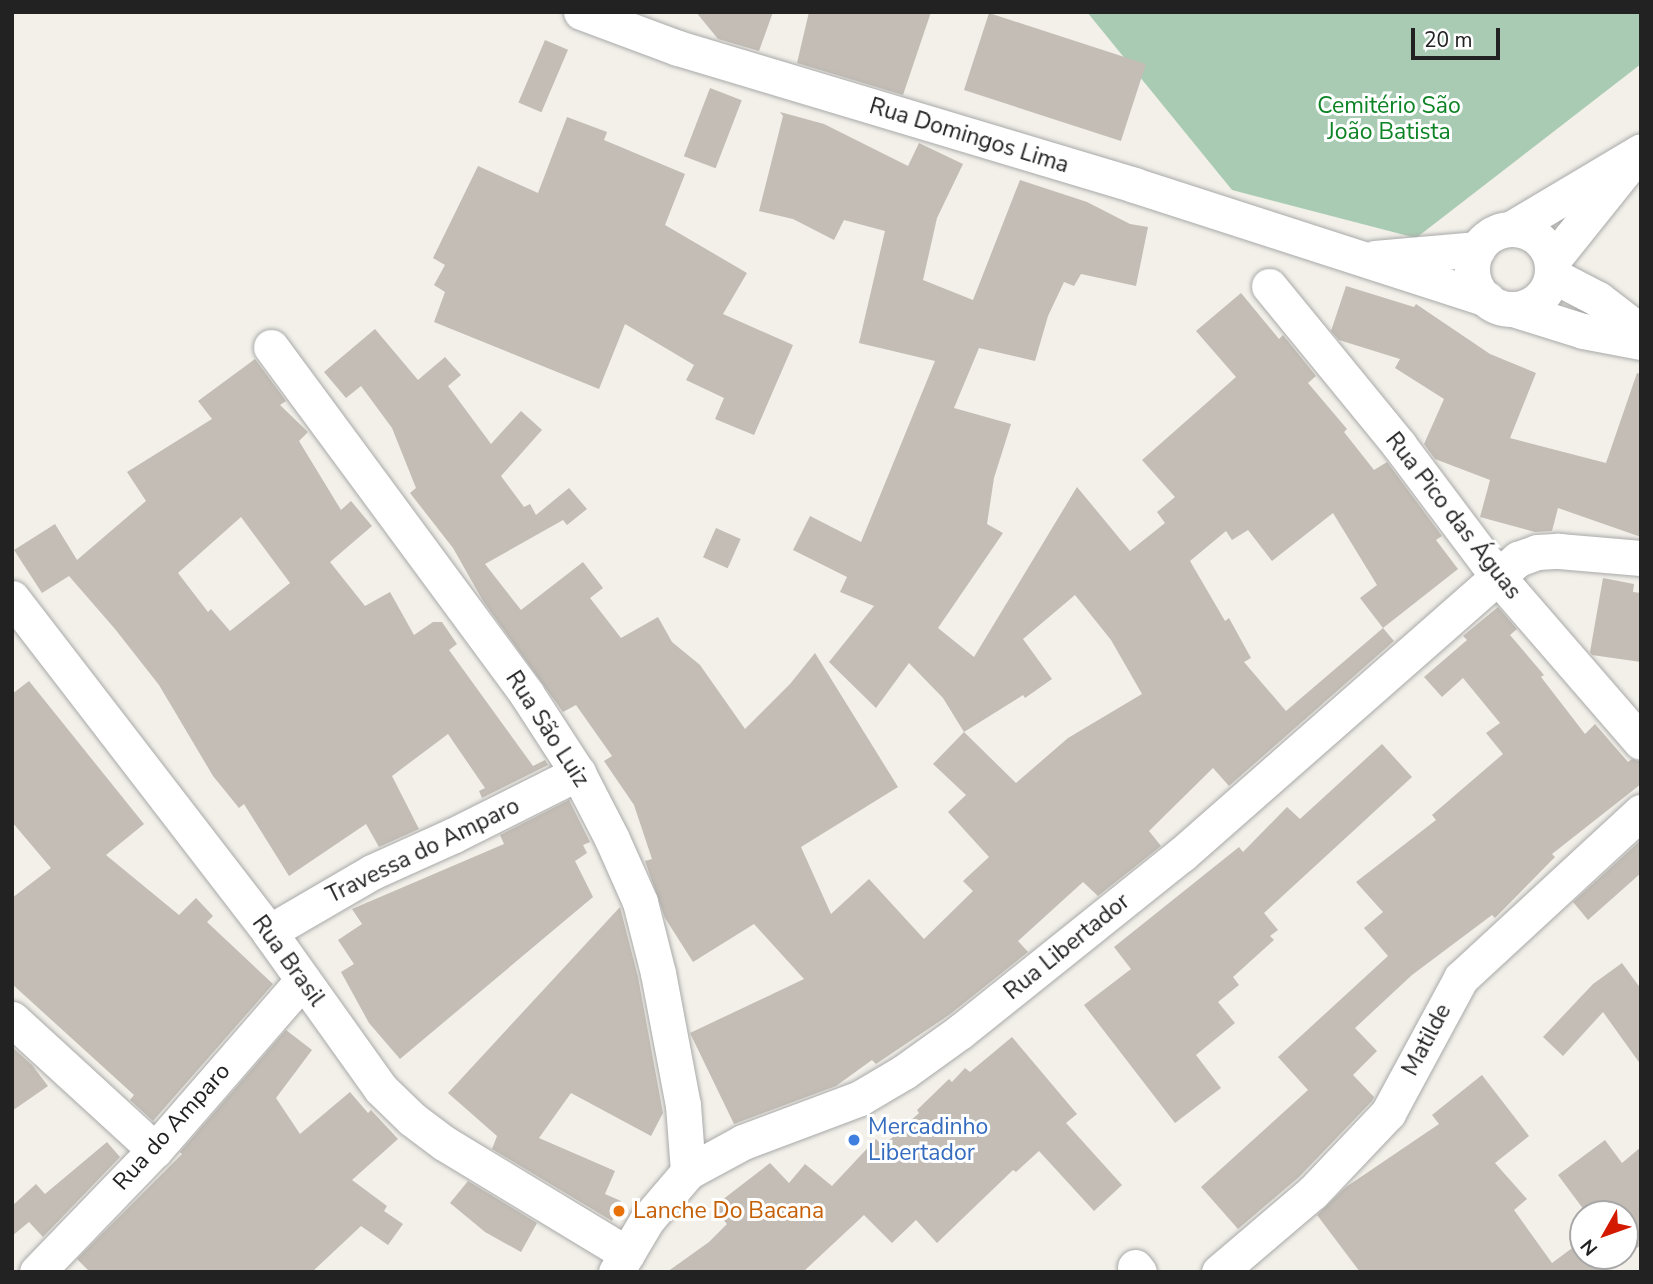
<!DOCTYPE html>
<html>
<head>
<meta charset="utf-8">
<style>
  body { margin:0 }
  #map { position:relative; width:1653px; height:1284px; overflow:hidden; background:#f2f0e9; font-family:"Nunito Sans",sans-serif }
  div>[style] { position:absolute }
  .cemetery>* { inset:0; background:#aacbb3 }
  .building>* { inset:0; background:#c3bdb5; transform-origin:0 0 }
  .roads { filter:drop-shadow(0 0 2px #a9a9a9) drop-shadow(0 0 2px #a9a9a9) }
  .minor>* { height:35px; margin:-17.5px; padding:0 17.5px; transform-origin:17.5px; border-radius:17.5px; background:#fff }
  .minor>.ring { margin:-17.5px; padding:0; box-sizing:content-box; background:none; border:35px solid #fff; border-radius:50% }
  .dots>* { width:19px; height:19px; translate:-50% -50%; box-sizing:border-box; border:4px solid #fff; border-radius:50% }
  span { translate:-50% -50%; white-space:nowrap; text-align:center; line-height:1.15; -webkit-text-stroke:6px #fff; paint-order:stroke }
  .park-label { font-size:23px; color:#0c8324 }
  .street-label { font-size:23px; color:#222 }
  .shop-label { font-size:23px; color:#366cbe }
  .left { translate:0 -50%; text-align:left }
  .food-label { font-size:23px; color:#c56008 }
  .frame { position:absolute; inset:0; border:14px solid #222; pointer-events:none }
  .north { position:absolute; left:1569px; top:1200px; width:70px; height:70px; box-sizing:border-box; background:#fff; border:2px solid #a7a7a7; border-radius:50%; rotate:230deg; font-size:19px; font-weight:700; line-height:28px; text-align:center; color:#222 }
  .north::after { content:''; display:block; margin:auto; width:24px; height:32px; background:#d31a01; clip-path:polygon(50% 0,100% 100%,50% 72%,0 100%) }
  .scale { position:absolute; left:1411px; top:28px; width:89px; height:32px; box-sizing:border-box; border:4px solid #222; border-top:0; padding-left:9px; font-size:21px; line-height:24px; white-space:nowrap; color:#222; -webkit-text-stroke:5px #fff; paint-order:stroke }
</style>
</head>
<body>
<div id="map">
  <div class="cemetery">
    <i style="clip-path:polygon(1087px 12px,1641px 12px,1641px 64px,1416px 238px,1232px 190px)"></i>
  </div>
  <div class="building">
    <i style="clip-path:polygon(696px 12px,773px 12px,759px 51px,718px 39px)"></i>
    <i style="clip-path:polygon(809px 12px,931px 12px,903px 95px,797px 63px)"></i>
    <i style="left:989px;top:13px;width:165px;height:81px;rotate:18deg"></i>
    <i style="left:545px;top:40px;width:25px;height:68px;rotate:23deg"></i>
    <i style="left:710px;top:88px;width:34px;height:73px;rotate:21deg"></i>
    <i style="clip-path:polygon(evenodd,780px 112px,824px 124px,908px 166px,919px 143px,963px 164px,937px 218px,923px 280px,973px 300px,1020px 180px,1087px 202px,1130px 224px,1148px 227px,1136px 286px,1081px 274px,1074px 286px,1064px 282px,1048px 316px,1035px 361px,979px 348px,954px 408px,1011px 424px,994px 478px,987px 524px,1003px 533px,938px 628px,974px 657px,1077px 487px,1130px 551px,1165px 523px,1157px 512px,1175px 497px,1142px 460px,1236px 377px,1196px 331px,1241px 293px,1279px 339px,1283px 335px,1316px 376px,1308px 383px,1347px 429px,1344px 432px,1374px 470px,1387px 462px,1442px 536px,1436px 540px,1458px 569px,1383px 628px,1394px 641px,1229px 786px,1213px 768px,1149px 831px,1161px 846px,1098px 896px,1083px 882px,1018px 941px,1028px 952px,949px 1015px,876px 1064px,872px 1060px,836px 1086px,734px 1124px,690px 1033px,804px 979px,754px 924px,693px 962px,665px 918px,645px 861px,652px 859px,634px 805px,604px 761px,612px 756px,576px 705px,563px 712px,483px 601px,453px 548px,410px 493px,416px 488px,392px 428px,361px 386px,346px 398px,324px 372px,375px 329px,418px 380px,445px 357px,461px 375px,448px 386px,491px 444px,521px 411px,542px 430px,501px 476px,524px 507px,530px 504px,536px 515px,569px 488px,587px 509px,567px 525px,563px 520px,485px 564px,521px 610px,583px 562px,603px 588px,590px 598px,621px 638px,658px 617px,672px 642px,700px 665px,745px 729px,790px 684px,815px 653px,898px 787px,801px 847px,831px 914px,869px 879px,924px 939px,973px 891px,963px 881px,989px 857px,948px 812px,966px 795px,933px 764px,964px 732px,943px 698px,909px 663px,876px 708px,829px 662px,874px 606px,840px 592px,847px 577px,793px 550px,810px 516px,861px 542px,935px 361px,859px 343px,885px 231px,844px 220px,834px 240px,793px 219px,759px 211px,783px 116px,780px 112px,1333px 513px,1377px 585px,1360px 598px,1383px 628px,1286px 711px,1244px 662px,1251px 658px,1229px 618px,1225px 621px,1190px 561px,1226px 531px,1232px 540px,1248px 530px,1272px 561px,1333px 513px,780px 112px,1075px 595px,1111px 640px,1142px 694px,1068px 738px,1016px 783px,964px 732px,1023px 695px,1025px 698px,1052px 679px,1023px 639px,1075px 595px)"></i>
    <i style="clip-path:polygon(567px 117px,607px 132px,604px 140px,685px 174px,665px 225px,747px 273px,723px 314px,793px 345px,754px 435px,715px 419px,724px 398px,686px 380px,694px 365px,625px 324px,599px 389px,434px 322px,445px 292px,434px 285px,445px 265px,433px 258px,478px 166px,538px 193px)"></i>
    <i style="clip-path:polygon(1346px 286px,1414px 307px,1416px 304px,1490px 354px,1536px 373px,1510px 438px,1606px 463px,1637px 373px,1641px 374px,1641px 537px,1558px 508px,1552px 531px,1535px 532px,1480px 517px,1490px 480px,1435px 459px,1424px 444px,1444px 399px,1395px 368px,1400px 359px,1339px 340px,1331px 331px)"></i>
    <i style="clip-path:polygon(evenodd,255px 359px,286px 401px,280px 405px,308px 432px,299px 441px,341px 510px,351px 501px,372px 526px,330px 562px,365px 606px,390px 592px,414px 635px,433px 622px,442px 622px,457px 644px,449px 650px,533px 766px,545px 760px,548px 765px,482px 798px,479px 791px,485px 788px,448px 734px,392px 776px,419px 829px,379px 847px,366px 824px,289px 876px,244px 804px,239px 808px,213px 776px,159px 685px,115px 629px,69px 576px,42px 593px,14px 550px,55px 524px,77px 560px,146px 501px,127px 472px,212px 419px,198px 401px,255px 359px,241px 517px,290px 583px,230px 631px,211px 609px,208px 612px,178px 573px,241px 517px)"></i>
    <i style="left:716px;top:528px;width:27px;height:32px;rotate:24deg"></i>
    <i style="clip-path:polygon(1603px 578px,1634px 584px,1633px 592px,1641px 593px,1641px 662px,1592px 655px,1590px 652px)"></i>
    <i style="clip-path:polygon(1498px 607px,1517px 629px,1510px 635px,1544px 675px,1541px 677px,1585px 734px,1595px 724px,1628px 762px,1632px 759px,1641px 762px,1641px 784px,1552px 854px,1555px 857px,1495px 918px,1492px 915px,1412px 975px,1355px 1028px,1377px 1051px,1353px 1075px,1374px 1097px,1372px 1101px,1299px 1177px,1238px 1229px,1201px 1187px,1308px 1090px,1278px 1057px,1388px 956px,1364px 928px,1383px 912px,1356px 882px,1436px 820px,1432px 815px,1503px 754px,1486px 733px,1500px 723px,1463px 678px,1442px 697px,1424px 677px,1467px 640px,1463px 636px)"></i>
    <i style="clip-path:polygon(29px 681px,144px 824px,106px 855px,179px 915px,196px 898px,213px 916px,207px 922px,273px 984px,153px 1121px,130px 1100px,134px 1095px,12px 984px,12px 898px,51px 868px,12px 822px,12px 694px)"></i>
    <i style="clip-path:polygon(1382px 744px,1412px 777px,1264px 913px,1278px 930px,1270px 936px,1274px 940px,1233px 977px,1239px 985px,1218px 1002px,1235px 1023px,1196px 1055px,1221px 1088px,1175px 1123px,1084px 1005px,1131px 969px,1114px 947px,1239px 847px,1243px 852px,1287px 807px,1300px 819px)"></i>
    <i style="clip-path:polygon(569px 800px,590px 842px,583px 845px,587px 853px,575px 861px,593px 897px,400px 1059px,369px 1023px,341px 972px,354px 964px,338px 940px,362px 924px,352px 909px,504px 844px,500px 835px)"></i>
    <i style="clip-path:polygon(1641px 840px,1641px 873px,1588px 920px,1573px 902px)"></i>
    <i style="clip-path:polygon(620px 907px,638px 977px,663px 1113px,651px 1136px,571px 1093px,539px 1138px,615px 1171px,605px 1194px,621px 1201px,612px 1221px,492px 1149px,497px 1136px,448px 1093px)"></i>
    <i style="clip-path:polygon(1622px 963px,1641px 989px,1641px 1065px,1603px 1012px,1563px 1056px,1543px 1037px,1593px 984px)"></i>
    <i style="clip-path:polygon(286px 1030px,312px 1050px,276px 1098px,300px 1134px,350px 1092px,368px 1113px,371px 1110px,398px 1139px,352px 1180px,387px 1206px,384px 1211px,403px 1224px,388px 1245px,361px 1226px,312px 1272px,90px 1272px,77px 1259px,182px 1154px,180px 1152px)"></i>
    <i style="clip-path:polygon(1012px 1037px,1077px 1114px,1066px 1123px,1122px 1185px,1094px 1211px,1039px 1151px,1016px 1172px,1013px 1170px,937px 1243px,916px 1220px,892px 1243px,864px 1215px,803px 1272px,667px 1272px,709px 1242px,727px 1224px,713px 1207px,770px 1163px,789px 1183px,805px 1164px,832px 1186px,876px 1139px,883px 1146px,919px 1113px,917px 1110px,949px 1079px,952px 1082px,965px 1068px,970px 1072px)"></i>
    <i style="clip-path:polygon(12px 1047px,32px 1065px,48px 1086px,12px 1111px)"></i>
    <i style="clip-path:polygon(1482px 1075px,1529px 1136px,1495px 1163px,1527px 1199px,1514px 1210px,1552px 1263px,1583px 1240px,1583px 1256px,1625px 1256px,1625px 1214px,1587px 1214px,1558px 1175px,1605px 1140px,1622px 1163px,1641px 1147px,1641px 1245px,1605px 1272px,1360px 1272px,1317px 1215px,1346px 1187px,1439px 1124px,1432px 1115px)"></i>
    <i style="clip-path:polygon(107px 1142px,120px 1157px,43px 1237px,29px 1222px,12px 1236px,12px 1206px,36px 1184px,45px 1194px)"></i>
    <i style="clip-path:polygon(468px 1181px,537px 1223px,521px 1252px,485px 1232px,450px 1203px)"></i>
  </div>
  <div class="roads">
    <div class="minor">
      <i style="left:581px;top:12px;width:103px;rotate:20.4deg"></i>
      <i style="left:678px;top:48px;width:476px;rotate:16.7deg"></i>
      <i style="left:1134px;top:185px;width:371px;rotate:17.9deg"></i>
      <i style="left:1512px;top:228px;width:150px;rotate:-30.8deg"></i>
      <i class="ring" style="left:1472px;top:229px;width:45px;height:45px"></i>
      <i style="left:1375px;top:258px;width:103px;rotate:-5deg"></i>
      <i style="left:1552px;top:261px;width:115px;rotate:-51.3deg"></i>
      <i style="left:1552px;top:275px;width:52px;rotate:27.6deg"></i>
      <i style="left:1598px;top:299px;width:54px;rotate:37.5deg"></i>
      <i style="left:1269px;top:286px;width:205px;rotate:50.7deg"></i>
      <i style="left:1399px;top:445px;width:165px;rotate:53.1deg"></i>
      <i style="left:1498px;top:577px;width:218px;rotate:49.1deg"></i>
      <i style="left:1513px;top:309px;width:73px;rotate:17.4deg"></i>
      <i style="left:1583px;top:331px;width:59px;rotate:10.7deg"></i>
      <i style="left:271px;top:347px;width:430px;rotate:53.6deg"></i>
      <i style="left:526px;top:693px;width:95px;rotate:57deg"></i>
      <i style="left:578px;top:773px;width:74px;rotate:62.7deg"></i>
      <i style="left:612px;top:839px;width:69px;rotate:66deg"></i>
      <i style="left:640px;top:902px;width:73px;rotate:75.8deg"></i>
      <i style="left:658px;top:973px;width:134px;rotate:79.3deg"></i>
      <i style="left:683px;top:1105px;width:67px;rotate:85.7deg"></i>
      <i style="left:12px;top:598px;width:421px;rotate:52.4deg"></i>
      <i style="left:269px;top:932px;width:193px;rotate:54.5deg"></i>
      <i style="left:381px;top:1089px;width:43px;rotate:44.1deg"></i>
      <i style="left:412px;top:1119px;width:40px;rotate:37deg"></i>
      <i style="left:444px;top:1143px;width:214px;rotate:31.2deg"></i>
      <i style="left:269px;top:932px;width:119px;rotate:-30.2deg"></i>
      <i style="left:372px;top:872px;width:90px;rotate:-24.3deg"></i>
      <i style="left:454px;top:835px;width:139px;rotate:-26.6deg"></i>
      <i style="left:12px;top:1019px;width:194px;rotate:42.5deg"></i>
      <i style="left:1135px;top:1267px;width:6px;rotate:51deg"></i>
      <i style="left:37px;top:1272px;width:170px;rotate:-46deg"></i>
      <i style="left:155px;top:1150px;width:225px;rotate:-49deg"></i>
      <i style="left:616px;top:1272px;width:61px;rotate:-59.2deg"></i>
      <i style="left:647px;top:1220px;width:63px;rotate:-49.5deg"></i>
      <i style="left:688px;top:1172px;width:63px;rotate:-28.6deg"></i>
      <i style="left:743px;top:1142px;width:125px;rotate:-20.6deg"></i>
      <i style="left:860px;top:1098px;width:51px;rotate:-30.6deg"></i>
      <i style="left:904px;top:1072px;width:70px;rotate:-35.7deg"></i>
      <i style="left:961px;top:1031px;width:282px;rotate:-38.7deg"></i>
      <i style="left:1181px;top:855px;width:449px;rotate:-41.3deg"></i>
      <i style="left:1518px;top:559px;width:20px;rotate:-20deg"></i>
      <i style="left:1537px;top:552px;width:22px;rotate:-3deg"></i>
      <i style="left:1559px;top:551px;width:82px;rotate:4.9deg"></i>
      <i style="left:1219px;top:1272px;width:123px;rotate:-40.4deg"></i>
      <i style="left:1313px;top:1192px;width:109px;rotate:-46.5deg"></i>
      <i style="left:1388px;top:1113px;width:153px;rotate:-61.6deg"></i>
      <i style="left:1461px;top:978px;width:245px;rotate:-42.7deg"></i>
    </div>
  </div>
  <div class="dots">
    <i style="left:854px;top:1140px;background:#3f7fe0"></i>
    <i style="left:619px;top:1211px;background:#e8710a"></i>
  </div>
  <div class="park-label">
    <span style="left:1389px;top:119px">Cemitério São<br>João Batista</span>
  </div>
  <div class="street-label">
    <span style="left:969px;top:136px;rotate:17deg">Rua Domingos Lima</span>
    <span style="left:1453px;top:516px;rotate:52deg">Rua Pico das Águas</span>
    <span style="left:547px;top:729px;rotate:57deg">Rua São Luiz</span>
    <span style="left:423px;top:851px;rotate:-26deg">Travessa do Amparo</span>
    <span style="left:1067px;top:947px;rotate:-39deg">Rua Libertador</span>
    <span style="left:288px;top:961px;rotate:54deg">Rua Brasil</span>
    <span style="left:1427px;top:1040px;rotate:-62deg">Matilde</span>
    <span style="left:172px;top:1127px;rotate:-48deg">Rua do Amparo</span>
  </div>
  <div class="shop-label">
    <span class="left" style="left:868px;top:1140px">Mercadinho<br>Libertador</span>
  </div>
  <div class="food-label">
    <span class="left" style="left:633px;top:1211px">Lanche Do Bacana</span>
  </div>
  <div class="frame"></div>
  <div class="north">N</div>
  <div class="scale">20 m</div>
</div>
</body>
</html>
